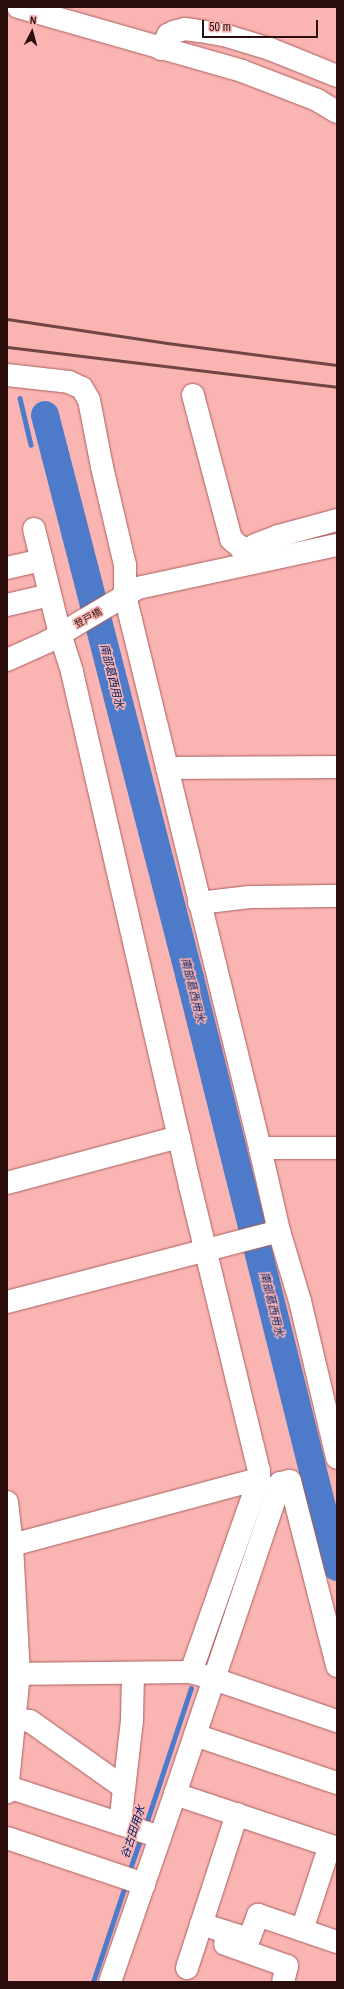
<!DOCTYPE html>
<html>
<head>
<meta charset="utf-8">
<style>
  body { margin:0 }
  #map { position:relative; width:344px; height:1989px; overflow:hidden; background:#fab5b3; font-family:"Archivo Narrow","Noto Sans JP",sans-serif }
  div>[style] { position:absolute }
  .stream>* { height:4.5px; margin:-2.25px; padding:0 2.25px; transform-origin:2.25px; border-radius:2.25px; background:#4e7bc9 }
  .river>* { height:28px; margin:-14px; padding:0 14px; transform-origin:14px; border-radius:14px; background:#4e7bc9 }
  .roads { filter:drop-shadow(0 0 1px #ab5f5e) drop-shadow(0 0 1px #ab5f5e) }
  .minor>* { height:22px; margin:-11px; padding:0 11px; transform-origin:11px; border-radius:11px; background:#fff }
  .rail>* { height:3px; margin:-1.5px; padding:0 1.5px; transform-origin:1.5px; border-radius:1.5px; background:#704545 }
  span { translate:-50% -50%; white-space:nowrap; text-align:center; line-height:1.15; -webkit-text-stroke:3px #fab5b3; paint-order:stroke }
  .street-label { font-size:10px; color:#2d0e0f }
  .water-label { font-size:11px; color:#002268; font-style:italic }
  .frame { position:absolute; inset:0; border:8px solid #2d0e0f; pointer-events:none }
  .north { position:absolute; left:12px; top:12px; width:40px; height:40px; -webkit-text-stroke:3px #fab5b3; paint-order:stroke; rotate:6deg; font-size:11px; font-weight:700; line-height:16px; text-align:center; color:#2d0e0f }
  .north::after { content:''; display:block; margin:auto; width:14px; height:18px; background:#2d0e0f; clip-path:polygon(50% 0,100% 100%,50% 72%,0 100%) }
  .scale { position:absolute; left:202px; top:20px; width:116px; height:18px; box-sizing:border-box; border:2px solid #2d0e0f; border-top:0; padding-left:5px; font-size:12px; line-height:14px; white-space:nowrap; color:#2d0e0f; -webkit-text-stroke:3px #fab5b3; paint-order:stroke }
</style>
</head>
<body>
<div id="map">
  <div class="stream">
    <i style="left:20px;top:398px;width:48px;rotate:76.8deg"></i>
    <i style="left:145px;top:1827px;width:146px;rotate:-71.7deg"></i>
    <i style="left:129px;top:1872px;width:36px;rotate:-71deg"></i>
    <i style="left:93px;top:1982px;width:104px;rotate:-71.6deg"></i>
  </div>
  <div class="river">
    <i style="left:45px;top:415px;width:581px;rotate:75.56deg"></i>
    <i style="left:190px;top:978px;width:607px;rotate:75.99deg"></i>
  </div>
  <div class="roads">
    <div class="minor">
      <i style="left:18px;top:7px;width:233px;rotate:15.9deg"></i>
      <i style="left:242px;top:71px;width:80px;rotate:21.1deg"></i>
      <i style="left:317px;top:100px;width:23px;rotate:31deg"></i>
      <i style="left:161px;top:49px;width:16px;rotate:-63deg"></i>
      <i style="left:168px;top:35px;width:7px;rotate:-27deg"></i>
      <i style="left:174px;top:32px;width:11px;rotate:-15deg"></i>
      <i style="left:185px;top:29px;width:15px;rotate:8deg"></i>
      <i style="left:200px;top:31px;width:27px;rotate:10deg"></i>
      <i style="left:227px;top:36px;width:45px;rotate:16.8deg"></i>
      <i style="left:270px;top:49px;width:72px;rotate:21.9deg"></i>
      <i style="left:7px;top:375px;width:62px;rotate:6.4deg"></i>
      <i style="left:69px;top:382px;width:14px;rotate:25deg"></i>
      <i style="left:82px;top:388px;width:14px;rotate:60deg"></i>
      <i style="left:89px;top:400px;width:68px;rotate:79deg"></i>
      <i style="left:102px;top:467px;width:101px;rotate:76.8deg"></i>
      <i style="left:125px;top:565px;width:31px;rotate:90deg"></i>
      <i style="left:125px;top:596px;width:25px;rotate:76deg"></i>
      <i style="left:131px;top:620px;width:544px;rotate:76.27deg"></i>
      <i style="left:260px;top:1148px;width:85px;rotate:77.1deg"></i>
      <i style="left:279px;top:1231px;width:73px;rotate:73.3deg"></i>
      <i style="left:300px;top:1301px;width:161px;rotate:76.7deg"></i>
      <i style="left:193px;top:395px;width:149px;rotate:75.2deg"></i>
      <i style="left:231px;top:539px;width:12px;rotate:42deg"></i>
      <i style="left:240px;top:547px;width:13px;rotate:9deg"></i>
      <i style="left:34px;top:529px;width:108px;rotate:76.1deg"></i>
      <i style="left:60px;top:634px;width:40px;rotate:72deg"></i>
      <i style="left:72px;top:672px;width:527px;rotate:77.07deg"></i>
      <i style="left:190px;top:1186px;width:293px;rotate:76.4deg"></i>
      <i style="left:259px;top:1471px;width:8px;rotate:90deg"></i>
      <i style="left:259px;top:1479px;width:205px;rotate:109.4deg"></i>
      <i style="left:256px;top:561px;width:12px;rotate:-104deg"></i>
      <i style="left:253px;top:549px;width:4px;rotate:-63deg"></i>
      <i style="left:255px;top:545px;width:25px;rotate:-21deg"></i>
      <i style="left:278px;top:536px;width:61px;rotate:-15.2deg"></i>
      <i style="left:7px;top:568px;width:36px;rotate:-13deg"></i>
      <i style="left:7px;top:605px;width:44px;rotate:-13.1deg"></i>
      <i style="left:7px;top:660px;width:44px;rotate:-24.2deg"></i>
      <i style="left:47px;top:642px;width:106px;rotate:-30.7deg"></i>
      <i style="left:138px;top:588px;width:204px;rotate:-12.2deg"></i>
      <i style="left:167px;top:768px;width:170px;rotate:-0.3deg"></i>
      <i style="left:199px;top:903px;width:51px;rotate:-6.7deg"></i>
      <i style="left:250px;top:897px;width:87px;rotate:-0.7deg"></i>
      <i style="left:260px;top:1148px;width:77px"></i>
      <i style="left:7px;top:1183px;width:178px;rotate:-15deg"></i>
      <i style="left:7px;top:1302px;width:281px;rotate:-14.6deg"></i>
      <i style="left:7px;top:1502px;width:43px;rotate:83.4deg"></i>
      <i style="left:12px;top:1545px;width:129px;rotate:86.9deg"></i>
      <i style="left:19px;top:1674px;width:119px;rotate:95.8deg"></i>
      <i style="left:12px;top:1545px;width:256px;rotate:-15deg"></i>
      <i style="left:7px;top:1674px;width:184px;rotate:-0.6deg"></i>
      <i style="left:191px;top:1672px;width:24px;rotate:17deg"></i>
      <i style="left:214px;top:1679px;width:130px;rotate:18.9deg"></i>
      <i style="left:15px;top:1719px;width:15px;rotate:8deg"></i>
      <i style="left:30px;top:1721px;width:114px;rotate:35.4deg"></i>
      <i style="left:195px;top:1735px;width:150px;rotate:18.7deg"></i>
      <i style="left:8px;top:1787px;width:160px;rotate:18.2deg"></i>
      <i style="left:175px;top:1794px;width:171px;rotate:18.4deg"></i>
      <i style="left:120px;top:1824px;width:105px;rotate:-83.4deg"></i>
      <i style="left:132px;top:1720px;width:47px;rotate:-88.8deg"></i>
      <i style="left:7px;top:1838px;width:145px;rotate:18.6deg"></i>
      <i style="left:201px;top:1924px;width:50px;rotate:17.4deg"></i>
      <i style="left:249px;top:1939px;width:26px;rotate:-69deg"></i>
      <i style="left:258px;top:1915px;width:83px;rotate:18.9deg"></i>
      <i style="left:302px;top:1930px;width:89px;rotate:-71.8deg"></i>
      <i style="left:225px;top:1944px;width:66px;rotate:19.5deg"></i>
      <i style="left:287px;top:1966px;width:16px;rotate:104deg"></i>
      <i style="left:187px;top:1968px;width:162px;rotate:-72deg"></i>
      <i style="left:110px;top:1982px;width:199px;rotate:-70.9deg"></i>
      <i style="left:175px;top:1794px;width:328px;rotate:-71.3deg"></i>
      <i style="left:280px;top:1483px;width:10px;rotate:-11deg"></i>
      <i style="left:290px;top:1481px;width:191px;rotate:75.7deg"></i>
    </div>
  </div>
  <div class="rail">
    <i style="left:7px;top:319px;width:162px;rotate:8.5deg"></i>
    <i style="left:167px;top:343px;width:171px;rotate:7.4deg"></i>
    <i style="left:7px;top:347px;width:332px;rotate:6.9deg"></i>
  </div>
  <div class="street-label">
    <span style="left:88px;top:618px;rotate:-29deg">登戸橋</span>
  </div>
  <div class="water-label">
    <span style="left:112px;top:676px;rotate:76deg">南部葛西用水</span>
    <span style="left:193px;top:990px;rotate:76deg">南部葛西用水</span>
    <span style="left:272px;top:1304px;rotate:76deg">南部葛西用水</span>
    <span style="left:133px;top:1832px;rotate:-72deg">谷古田用水</span>
  </div>
  <div class="frame"></div>
  <div class="north">N</div>
  <div class="scale">50 m</div>
</div>
</body>
</html>
